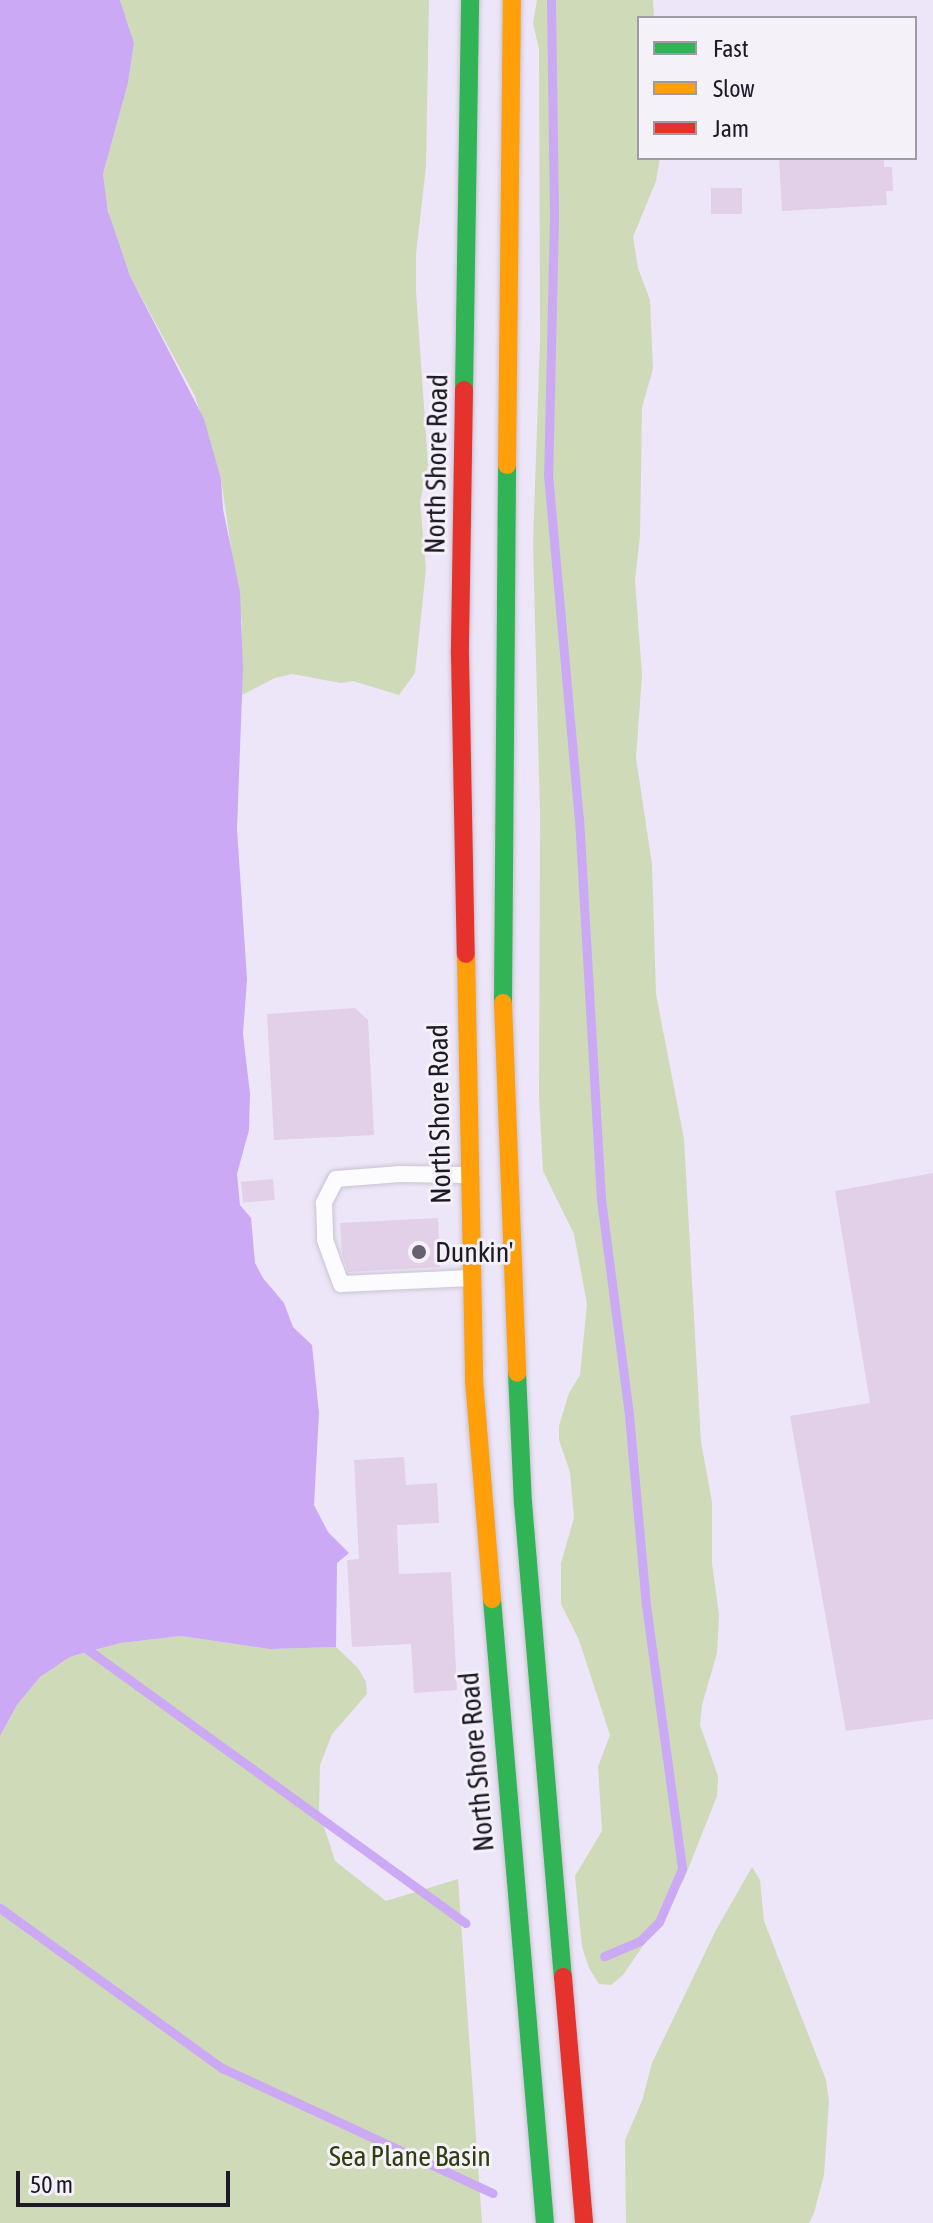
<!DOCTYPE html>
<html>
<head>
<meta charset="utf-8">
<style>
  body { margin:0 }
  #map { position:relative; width:933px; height:2223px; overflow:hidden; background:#ede6f8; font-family:"Asap Condensed",sans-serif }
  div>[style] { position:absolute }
  .green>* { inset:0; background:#cedab8 }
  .water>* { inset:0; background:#cba9f4 }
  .stream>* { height:9px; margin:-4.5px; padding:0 4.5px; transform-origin:4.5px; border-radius:4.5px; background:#cba9f4 }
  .building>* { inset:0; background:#e2cfe8; transform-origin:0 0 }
  .roads { filter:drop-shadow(0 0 2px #c9c2d2) drop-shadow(0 0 2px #c9c2d2) }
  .lane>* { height:16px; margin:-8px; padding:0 8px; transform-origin:8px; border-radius:8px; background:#fcfbfe }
  .fast>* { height:18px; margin:-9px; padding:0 9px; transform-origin:9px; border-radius:9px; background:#30b455 }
  .slow>* { height:18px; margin:-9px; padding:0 9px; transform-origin:9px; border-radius:9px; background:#ff9f0a }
  .jam>* { height:18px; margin:-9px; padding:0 9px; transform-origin:9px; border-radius:9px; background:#e5322d }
  .dots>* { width:22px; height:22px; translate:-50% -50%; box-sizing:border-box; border:4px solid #f4f1f9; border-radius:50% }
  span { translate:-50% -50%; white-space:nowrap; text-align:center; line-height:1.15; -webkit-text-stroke:6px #f4f1f9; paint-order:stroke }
  .street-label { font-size:28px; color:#1f1927 }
  .poi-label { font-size:28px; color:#1f1927 }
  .left { translate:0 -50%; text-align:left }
  .park-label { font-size:28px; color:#2f3d0f }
  .legend { position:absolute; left:637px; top:16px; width:280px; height:144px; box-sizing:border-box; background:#f4f1f9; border:2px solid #9f9ba5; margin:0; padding:10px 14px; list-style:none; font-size:24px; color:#1f1927 }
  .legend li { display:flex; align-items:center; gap:16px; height:40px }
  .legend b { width:40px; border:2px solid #9f9ba5 }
  .scale { position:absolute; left:16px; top:2171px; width:214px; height:36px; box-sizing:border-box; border:4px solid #1f1927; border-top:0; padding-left:10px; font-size:24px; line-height:28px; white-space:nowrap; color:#1f1927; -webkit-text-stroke:6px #f4f1f9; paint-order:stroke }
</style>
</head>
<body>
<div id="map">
  <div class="green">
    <i style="clip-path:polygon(120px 0,429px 0,426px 166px,416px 254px,416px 291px,428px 465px,420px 502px,426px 569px,415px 673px,399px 695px,353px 681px,341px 683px,292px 674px,275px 678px,242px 695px,242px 623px,221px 479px,195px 396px,130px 276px,112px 228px,105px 192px,103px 174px,128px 83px,134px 43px)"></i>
    <i style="clip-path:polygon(537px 0,653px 0,654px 18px,639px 18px,639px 158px,660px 158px,656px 181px,633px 237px,638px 268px,650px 300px,653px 369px,642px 407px,640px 536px,635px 580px,642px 675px,636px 758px,652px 864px,656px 994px,684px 1139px,701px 1442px,712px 1502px,712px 1563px,719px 1615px,717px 1653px,702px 1705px,700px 1725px,718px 1776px,717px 1796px,684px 1879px,651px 1934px,623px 1975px,611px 1985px,599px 1984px,589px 1968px,582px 1947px,575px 1876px,602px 1831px,598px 1767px,610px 1735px,579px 1640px,561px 1604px,561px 1563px,574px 1518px,570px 1472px,559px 1440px,559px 1426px,569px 1393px,580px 1375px,587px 1304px,574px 1234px,543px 1171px,539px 1097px,540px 813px,533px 544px,540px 341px,539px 49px,533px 23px)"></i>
    <i style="clip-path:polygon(181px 1636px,270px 1649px,336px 1647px,358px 1668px,366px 1682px,367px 1694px,332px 1734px,320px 1765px,319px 1811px,335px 1861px,386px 1901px,458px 1879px,482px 2223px,0 2223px,0 1736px,17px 1705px,40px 1677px,70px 1657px,121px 1643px)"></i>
    <i style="clip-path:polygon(752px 1867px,760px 1880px,764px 1921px,826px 2080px,829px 2101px,824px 2175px,814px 2213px,809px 2223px,626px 2223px,625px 2140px,642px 2101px,652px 2063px,716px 1930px)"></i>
  </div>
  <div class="water">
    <i style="clip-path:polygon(0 0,120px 0,134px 43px,128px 83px,103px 174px,108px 211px,130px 276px,204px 419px,221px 479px,223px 509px,240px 592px,243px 668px,237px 829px,247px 979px,243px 1034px,250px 1094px,249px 1130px,237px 1174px,240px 1205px,251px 1218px,255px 1263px,263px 1278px,284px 1303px,293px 1327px,312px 1345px,319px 1413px,314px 1505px,328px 1532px,349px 1553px,337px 1563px,336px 1647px,270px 1649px,181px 1636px,121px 1643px,87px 1652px,70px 1657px,40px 1677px,17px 1705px,0 1736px)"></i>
  </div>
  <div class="stream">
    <i style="left:551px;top:0;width:217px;rotate:89.2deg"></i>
    <i style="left:554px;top:217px;width:257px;rotate:91.3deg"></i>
    <i style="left:548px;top:474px;width:345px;rotate:84.9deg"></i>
    <i style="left:579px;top:818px;width:382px;rotate:86.7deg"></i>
    <i style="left:601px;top:1199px;width:218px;rotate:82.6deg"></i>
    <i style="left:629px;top:1415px;width:191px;rotate:84.9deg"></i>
    <i style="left:646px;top:1605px;width:266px;rotate:82.2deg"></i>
    <i style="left:682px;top:1869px;width:58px;rotate:113.5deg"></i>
    <i style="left:659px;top:1922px;width:27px;rotate:135deg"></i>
    <i style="left:640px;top:1941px;width:39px;rotate:157deg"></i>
    <i style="left:80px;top:1644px;width:476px;rotate:35.9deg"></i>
    <i style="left:0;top:1908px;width:274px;rotate:35.8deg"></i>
    <i style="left:222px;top:2068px;width:298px;rotate:24.8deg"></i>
  </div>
  <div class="building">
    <i style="clip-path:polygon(779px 158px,884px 158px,884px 167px,892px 167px,893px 191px,886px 191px,887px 205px,782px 211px)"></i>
    <i style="left:711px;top:188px;width:31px;height:26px"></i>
    <i style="clip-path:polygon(355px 1008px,368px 1020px,374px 1135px,274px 1140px,267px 1014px)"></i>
    <i style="clip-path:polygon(933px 1173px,933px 1719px,846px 1731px,790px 1416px,870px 1403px,835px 1191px)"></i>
    <i style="left:273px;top:1179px;width:21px;height:32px;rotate:85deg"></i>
    <i style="clip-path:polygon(438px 1218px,440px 1267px,348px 1272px,342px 1254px,340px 1223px)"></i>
    <i style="clip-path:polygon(404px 1457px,406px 1485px,437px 1483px,439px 1523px,397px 1525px,399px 1574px,451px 1572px,457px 1690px,414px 1693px,411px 1644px,352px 1647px,347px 1560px,359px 1559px,354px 1460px)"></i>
  </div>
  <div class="roads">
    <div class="lane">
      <i style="left:467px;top:1175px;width:67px;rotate:-179.1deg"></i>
      <i style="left:400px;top:1174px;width:64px;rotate:175.5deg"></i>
      <i style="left:336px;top:1179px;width:27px;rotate:117deg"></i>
      <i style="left:324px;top:1203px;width:37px;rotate:88deg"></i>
      <i style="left:325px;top:1240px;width:47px;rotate:70deg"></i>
      <i style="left:341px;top:1284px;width:130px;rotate:-2.6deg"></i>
    </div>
    <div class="fast">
      <i style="left:464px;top:390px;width:390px;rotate:-89.1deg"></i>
      <i style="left:503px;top:1003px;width:538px;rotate:-89.57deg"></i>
      <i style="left:517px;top:1373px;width:130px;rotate:87.4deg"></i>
      <i style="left:523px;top:1503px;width:476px;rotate:85.2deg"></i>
      <i style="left:492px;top:1599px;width:626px;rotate:85.15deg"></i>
    </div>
    <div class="slow">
      <i style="left:507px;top:465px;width:465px;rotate:-89.4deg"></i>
      <i style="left:466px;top:954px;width:426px;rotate:88.9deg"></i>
      <i style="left:474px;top:1380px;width:220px;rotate:85.3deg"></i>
      <i style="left:503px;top:1003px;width:370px;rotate:87.8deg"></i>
    </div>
    <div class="jam">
      <i style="left:464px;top:390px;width:265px;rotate:90.9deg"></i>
      <i style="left:460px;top:655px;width:299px;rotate:88.9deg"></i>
      <i style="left:563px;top:1977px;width:247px;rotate:85.1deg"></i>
    </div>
  </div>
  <div class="dots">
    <i style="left:419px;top:1252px;background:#676170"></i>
  </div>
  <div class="street-label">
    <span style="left:436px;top:464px;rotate:-89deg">North Shore Road</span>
    <span style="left:439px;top:1114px;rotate:-91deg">North Shore Road</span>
    <span style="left:476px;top:1762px;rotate:-95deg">North Shore Road</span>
  </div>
  <div class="poi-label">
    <span class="left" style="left:435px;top:1252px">Dunkin'</span>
  </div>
  <div class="park-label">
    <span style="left:410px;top:2156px">Sea Plane Basin</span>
  </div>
  <ul class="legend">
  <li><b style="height:10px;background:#30b455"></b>Fast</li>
  <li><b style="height:10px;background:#ff9f0a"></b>Slow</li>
  <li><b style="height:10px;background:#e5322d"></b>Jam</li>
  </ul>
  <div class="scale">50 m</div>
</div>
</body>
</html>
